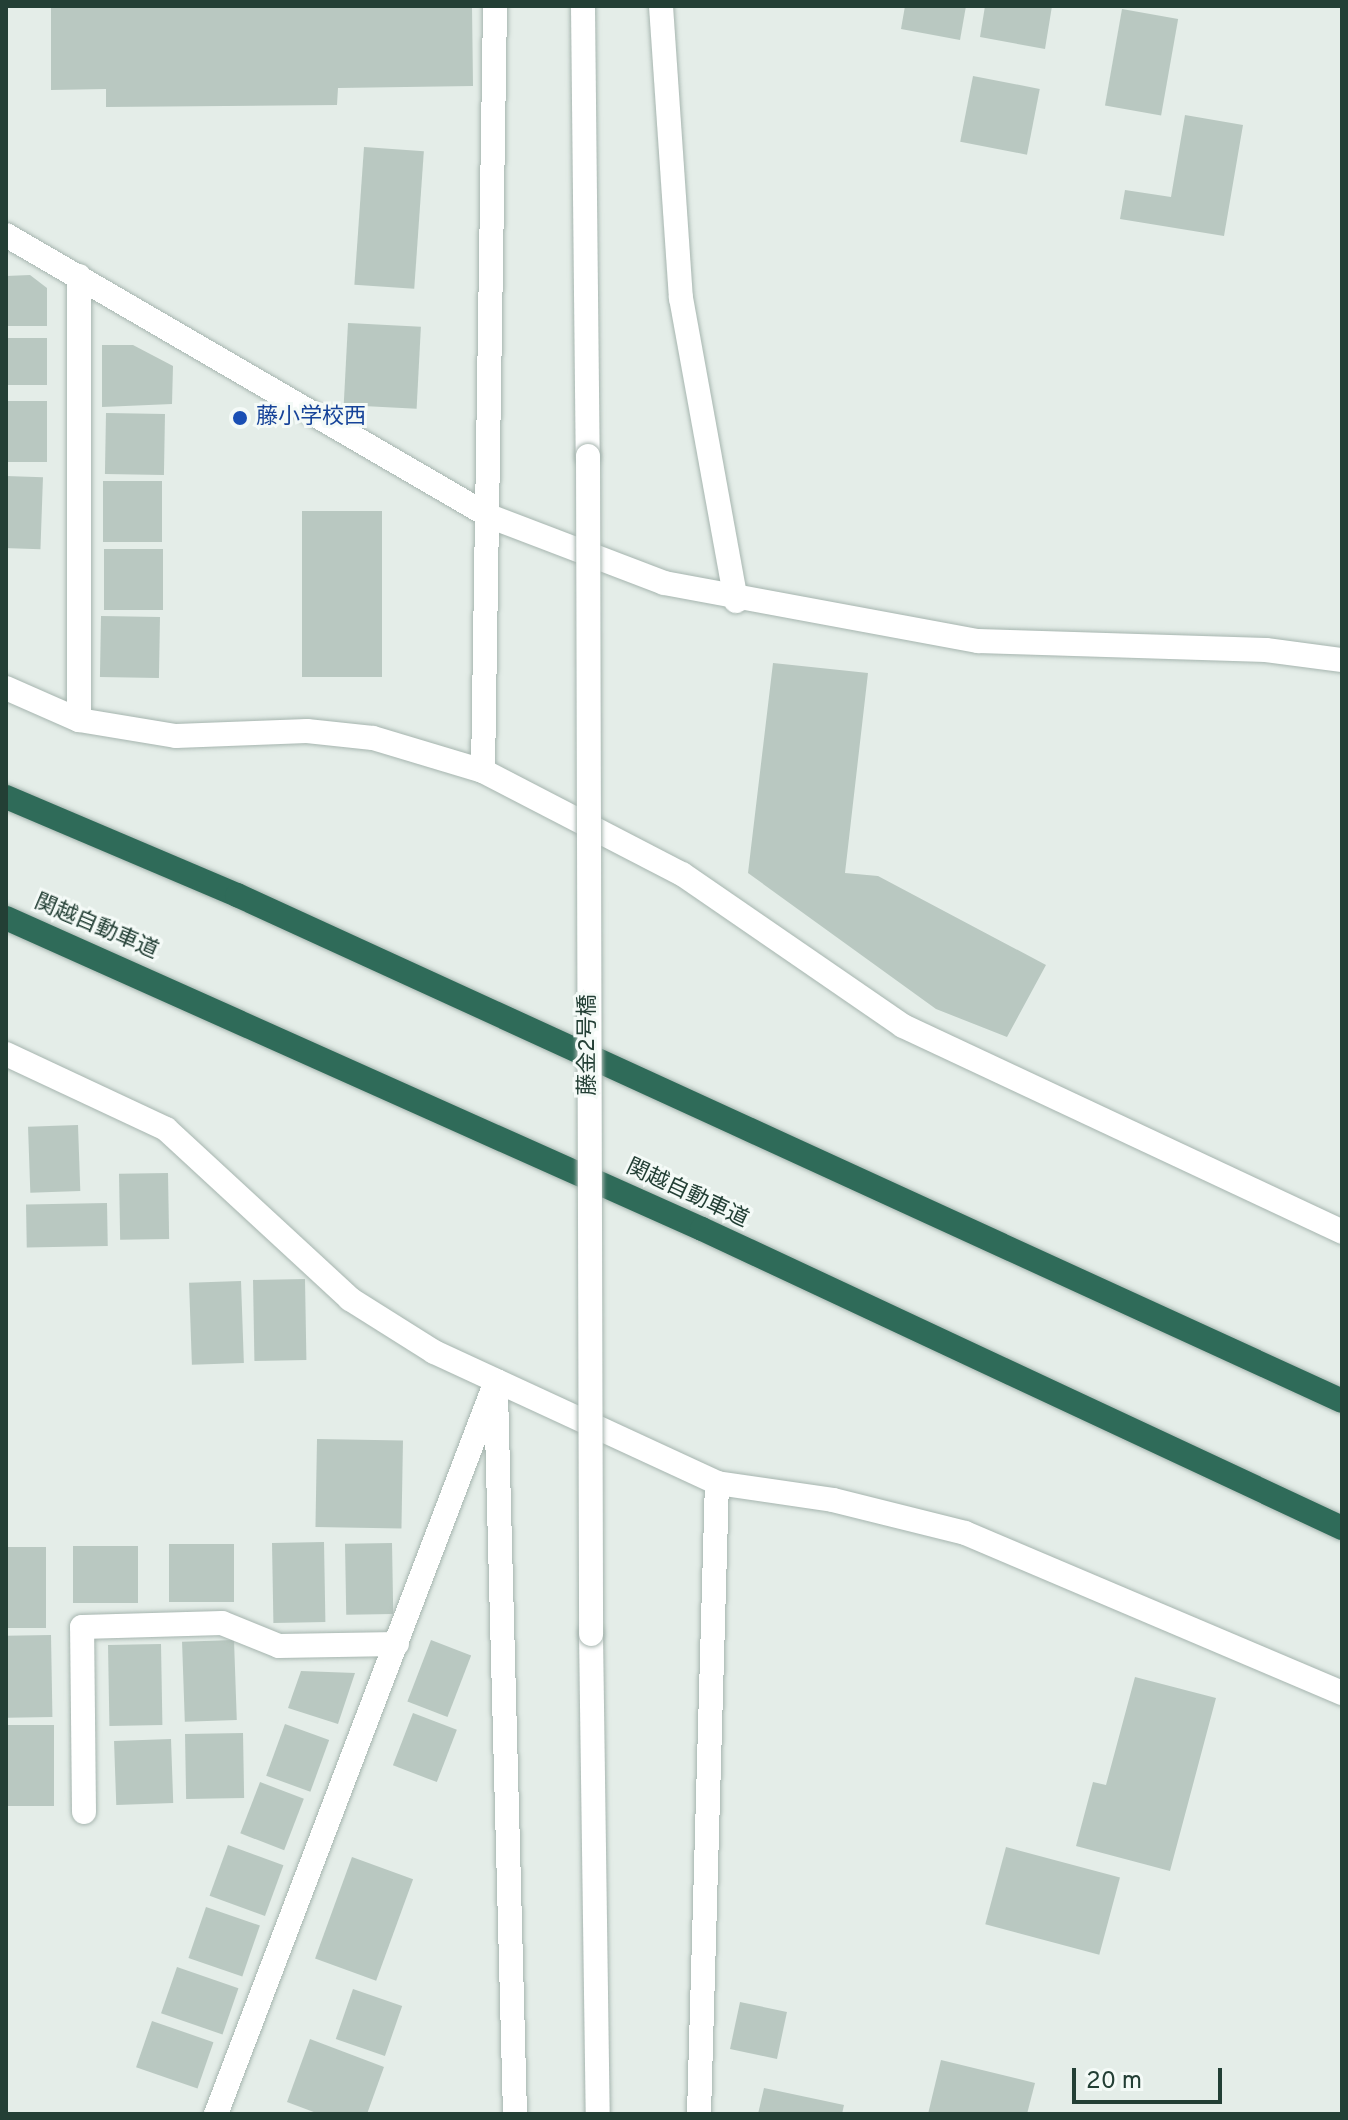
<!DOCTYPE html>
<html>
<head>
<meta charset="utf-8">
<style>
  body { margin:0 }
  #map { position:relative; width:1348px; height:2120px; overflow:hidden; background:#e4ede8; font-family:Overpass,"Noto Sans JP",sans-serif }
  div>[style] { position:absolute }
  .building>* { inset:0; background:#b9c8c1; transform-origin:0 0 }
  .roads { filter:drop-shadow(0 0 2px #a6b5af) drop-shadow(0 0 2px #a6b5af) }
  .minor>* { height:24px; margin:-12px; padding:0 12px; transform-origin:12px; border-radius:12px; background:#fff }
  .highway>* { height:24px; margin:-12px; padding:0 12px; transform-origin:12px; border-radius:12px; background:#2f6b59 }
  .bridges { filter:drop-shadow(0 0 2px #a6b5af) drop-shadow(0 0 2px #a6b5af) }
  .minor-bridge>* { height:24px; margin:-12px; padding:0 12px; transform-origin:12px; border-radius:12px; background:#fff }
  .dots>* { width:22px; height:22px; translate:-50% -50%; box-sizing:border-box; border:4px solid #f4faf7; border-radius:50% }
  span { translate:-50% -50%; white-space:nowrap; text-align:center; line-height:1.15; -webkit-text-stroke:6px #f4faf7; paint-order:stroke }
  .transit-label { font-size:22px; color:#164399 }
  .left { translate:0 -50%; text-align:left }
  .street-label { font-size:22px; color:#233f35 }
  .frame { position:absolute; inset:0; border:8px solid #233f35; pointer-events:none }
  .scale { position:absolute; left:1072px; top:2068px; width:150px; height:36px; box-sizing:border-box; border:4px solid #233f35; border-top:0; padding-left:10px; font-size:24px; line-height:28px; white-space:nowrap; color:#233f35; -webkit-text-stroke:6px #f4faf7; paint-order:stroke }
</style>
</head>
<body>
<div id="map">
  <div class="building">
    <i style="clip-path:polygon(51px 6px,472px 6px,473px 86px,338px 88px,337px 105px,106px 107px,106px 89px,51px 90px)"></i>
    <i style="clip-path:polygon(905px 6px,966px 6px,960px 40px,901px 29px)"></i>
    <i style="clip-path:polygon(985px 6px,1052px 6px,1045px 49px,980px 37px)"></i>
    <i style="left:1122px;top:9px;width:57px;height:98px;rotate:10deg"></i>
    <i style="left:973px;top:76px;width:68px;height:67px;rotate:11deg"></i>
    <i style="clip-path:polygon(1185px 115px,1243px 125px,1224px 236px,1120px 219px,1125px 190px,1171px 197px)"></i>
    <i style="left:364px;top:147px;width:60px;height:138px;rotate:4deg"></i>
    <i style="clip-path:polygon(30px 275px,47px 288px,47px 326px,6px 326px,6px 276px)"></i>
    <i style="left:348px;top:323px;width:73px;height:82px;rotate:3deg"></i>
    <i style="left:47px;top:338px;width:47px;height:41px;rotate:90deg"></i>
    <i style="clip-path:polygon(102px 345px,133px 345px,173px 366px,172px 404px,102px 407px)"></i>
    <i style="left:47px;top:401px;width:61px;height:41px;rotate:90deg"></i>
    <i style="left:106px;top:413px;width:59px;height:61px;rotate:1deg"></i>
    <i style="left:6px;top:476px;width:37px;height:72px;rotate:2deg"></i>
    <i style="left:103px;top:481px;width:59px;height:61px"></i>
    <i style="left:302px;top:511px;width:80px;height:166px"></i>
    <i style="left:104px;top:549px;width:59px;height:61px"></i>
    <i style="left:160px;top:617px;width:61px;height:59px;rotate:91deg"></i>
    <i style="clip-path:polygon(773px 663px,868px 673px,845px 873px,878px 876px,1046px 965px,1007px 1037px,936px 1009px,748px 873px)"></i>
    <i style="left:78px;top:1125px;width:66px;height:50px;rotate:88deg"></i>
    <i style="left:168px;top:1173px;width:66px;height:49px;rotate:89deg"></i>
    <i style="left:107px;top:1203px;width:43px;height:81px;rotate:89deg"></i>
    <i style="left:305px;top:1279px;width:81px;height:52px;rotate:89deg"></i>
    <i style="left:241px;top:1281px;width:82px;height:52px;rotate:88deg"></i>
    <i style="left:317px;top:1439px;width:86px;height:88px;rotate:1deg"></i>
    <i style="left:324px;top:1542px;width:80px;height:52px;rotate:89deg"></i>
    <i style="left:392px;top:1543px;width:71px;height:47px;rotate:89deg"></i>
    <i style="left:169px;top:1544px;width:65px;height:58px"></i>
    <i style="left:138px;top:1546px;width:57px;height:65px;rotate:90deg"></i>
    <i style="left:6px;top:1547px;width:40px;height:81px"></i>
    <i style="left:51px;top:1635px;width:82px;height:45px;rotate:89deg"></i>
    <i style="left:234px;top:1640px;width:80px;height:52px;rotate:88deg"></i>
    <i style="left:431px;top:1640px;width:43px;height:66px;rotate:21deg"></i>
    <i style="left:161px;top:1644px;width:81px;height:53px;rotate:89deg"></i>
    <i style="clip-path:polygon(301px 1671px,355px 1673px,338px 1724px,288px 1708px)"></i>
    <i style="clip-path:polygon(1135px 1677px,1216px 1698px,1170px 1871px,1076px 1846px,1093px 1782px,1106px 1785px)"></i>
    <i style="left:413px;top:1713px;width:47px;height:56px;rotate:21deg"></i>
    <i style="left:285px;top:1724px;width:47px;height:55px;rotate:20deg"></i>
    <i style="left:6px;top:1725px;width:48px;height:81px"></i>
    <i style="left:243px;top:1733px;width:65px;height:58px;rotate:89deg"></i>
    <i style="left:171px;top:1739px;width:64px;height:57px;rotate:88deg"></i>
    <i style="left:260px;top:1782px;width:47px;height:55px;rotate:21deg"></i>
    <i style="left:228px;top:1845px;width:59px;height:54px;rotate:20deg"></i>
    <i style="left:1006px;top:1847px;width:118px;height:80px;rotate:15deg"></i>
    <i style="left:352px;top:1857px;width:65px;height:108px;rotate:20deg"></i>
    <i style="left:206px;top:1907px;width:57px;height:54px;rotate:19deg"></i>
    <i style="left:177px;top:1967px;width:65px;height:49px;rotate:19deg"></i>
    <i style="left:353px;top:1989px;width:52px;height:53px;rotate:19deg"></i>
    <i style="left:740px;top:2002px;width:48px;height:48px;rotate:12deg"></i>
    <i style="left:152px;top:2021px;width:65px;height:49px;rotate:19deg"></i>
    <i style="clip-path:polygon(310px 2039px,384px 2067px,367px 2114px,319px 2114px,287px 2102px)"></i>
    <i style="clip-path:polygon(941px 2060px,1035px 2083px,1027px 2114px,928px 2114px)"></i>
    <i style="clip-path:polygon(764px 2088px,844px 2105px,842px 2114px,758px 2114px)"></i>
  </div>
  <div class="roads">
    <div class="minor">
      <i style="left:583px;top:6px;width:450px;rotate:89.4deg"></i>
      <i style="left:661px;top:6px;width:293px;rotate:86.1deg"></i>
      <i style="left:681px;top:298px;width:308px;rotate:79.7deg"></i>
      <i style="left:6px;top:235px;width:559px;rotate:30.19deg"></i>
      <i style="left:489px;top:516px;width:187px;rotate:20.9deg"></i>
      <i style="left:664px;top:583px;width:319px;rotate:10.5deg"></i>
      <i style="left:978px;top:641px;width:288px;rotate:1.8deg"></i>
      <i style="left:1266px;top:650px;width:77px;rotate:7.5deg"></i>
      <i style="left:79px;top:276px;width:444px;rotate:90deg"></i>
      <i style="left:6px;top:688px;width:80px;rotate:23.7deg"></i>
      <i style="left:79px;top:720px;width:98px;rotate:9.4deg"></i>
      <i style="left:176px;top:736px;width:131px;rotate:-2.2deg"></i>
      <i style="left:307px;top:731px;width:66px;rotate:6.1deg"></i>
      <i style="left:373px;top:738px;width:115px;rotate:16.7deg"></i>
      <i style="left:483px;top:771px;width:224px;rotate:27.4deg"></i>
      <i style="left:682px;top:874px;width:268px;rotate:34.5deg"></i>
      <i style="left:903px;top:1026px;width:485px;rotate:25.1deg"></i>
      <i style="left:483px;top:771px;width:765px;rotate:-89.1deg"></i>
      <i style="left:6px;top:1054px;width:177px;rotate:25.1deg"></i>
      <i style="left:166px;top:1129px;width:251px;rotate:42.7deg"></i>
      <i style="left:350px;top:1299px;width:99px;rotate:32.2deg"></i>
      <i style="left:434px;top:1352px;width:312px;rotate:24.8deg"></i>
      <i style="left:717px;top:1483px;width:117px;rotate:8.3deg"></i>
      <i style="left:833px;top:1500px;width:136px;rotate:14deg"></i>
      <i style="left:965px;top:1533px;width:410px;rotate:23deg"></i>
      <i style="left:496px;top:1393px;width:721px;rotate:88.49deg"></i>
      <i style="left:591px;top:1634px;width:480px;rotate:89.2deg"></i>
      <i style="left:84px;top:1812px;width:185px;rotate:-90.6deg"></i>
      <i style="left:82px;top:1627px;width:140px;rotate:-1.6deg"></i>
      <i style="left:222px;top:1623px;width:61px;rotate:22deg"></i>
      <i style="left:279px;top:1646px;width:118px;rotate:-1deg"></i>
      <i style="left:216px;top:2114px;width:785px;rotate:-69.09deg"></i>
      <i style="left:699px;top:2114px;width:631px;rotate:-88.37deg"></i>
    </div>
    <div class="highway">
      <i style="left:6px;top:797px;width:251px;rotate:23deg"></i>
      <i style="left:237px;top:895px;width:1215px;rotate:24.6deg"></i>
      <i style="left:6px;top:918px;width:762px;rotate:24.08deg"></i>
      <i style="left:702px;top:1229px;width:706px;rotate:25.04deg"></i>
    </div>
  </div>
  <div class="bridges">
    <div class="minor-bridge">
      <i style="left:588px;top:456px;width:1178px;rotate:89.85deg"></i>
    </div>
  </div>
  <div class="dots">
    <i style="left:240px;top:418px;background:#1a4fb4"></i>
  </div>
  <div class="transit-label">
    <span class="left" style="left:256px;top:418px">藤小学校西</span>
  </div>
  <div class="street-label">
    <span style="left:96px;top:927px;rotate:23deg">関越自動車道</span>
    <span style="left:589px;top:1045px;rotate:-90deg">藤金2号橋</span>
    <span style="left:687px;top:1194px;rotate:25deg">関越自動車道</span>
  </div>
  <div class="frame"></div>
  <div class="scale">20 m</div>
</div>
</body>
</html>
